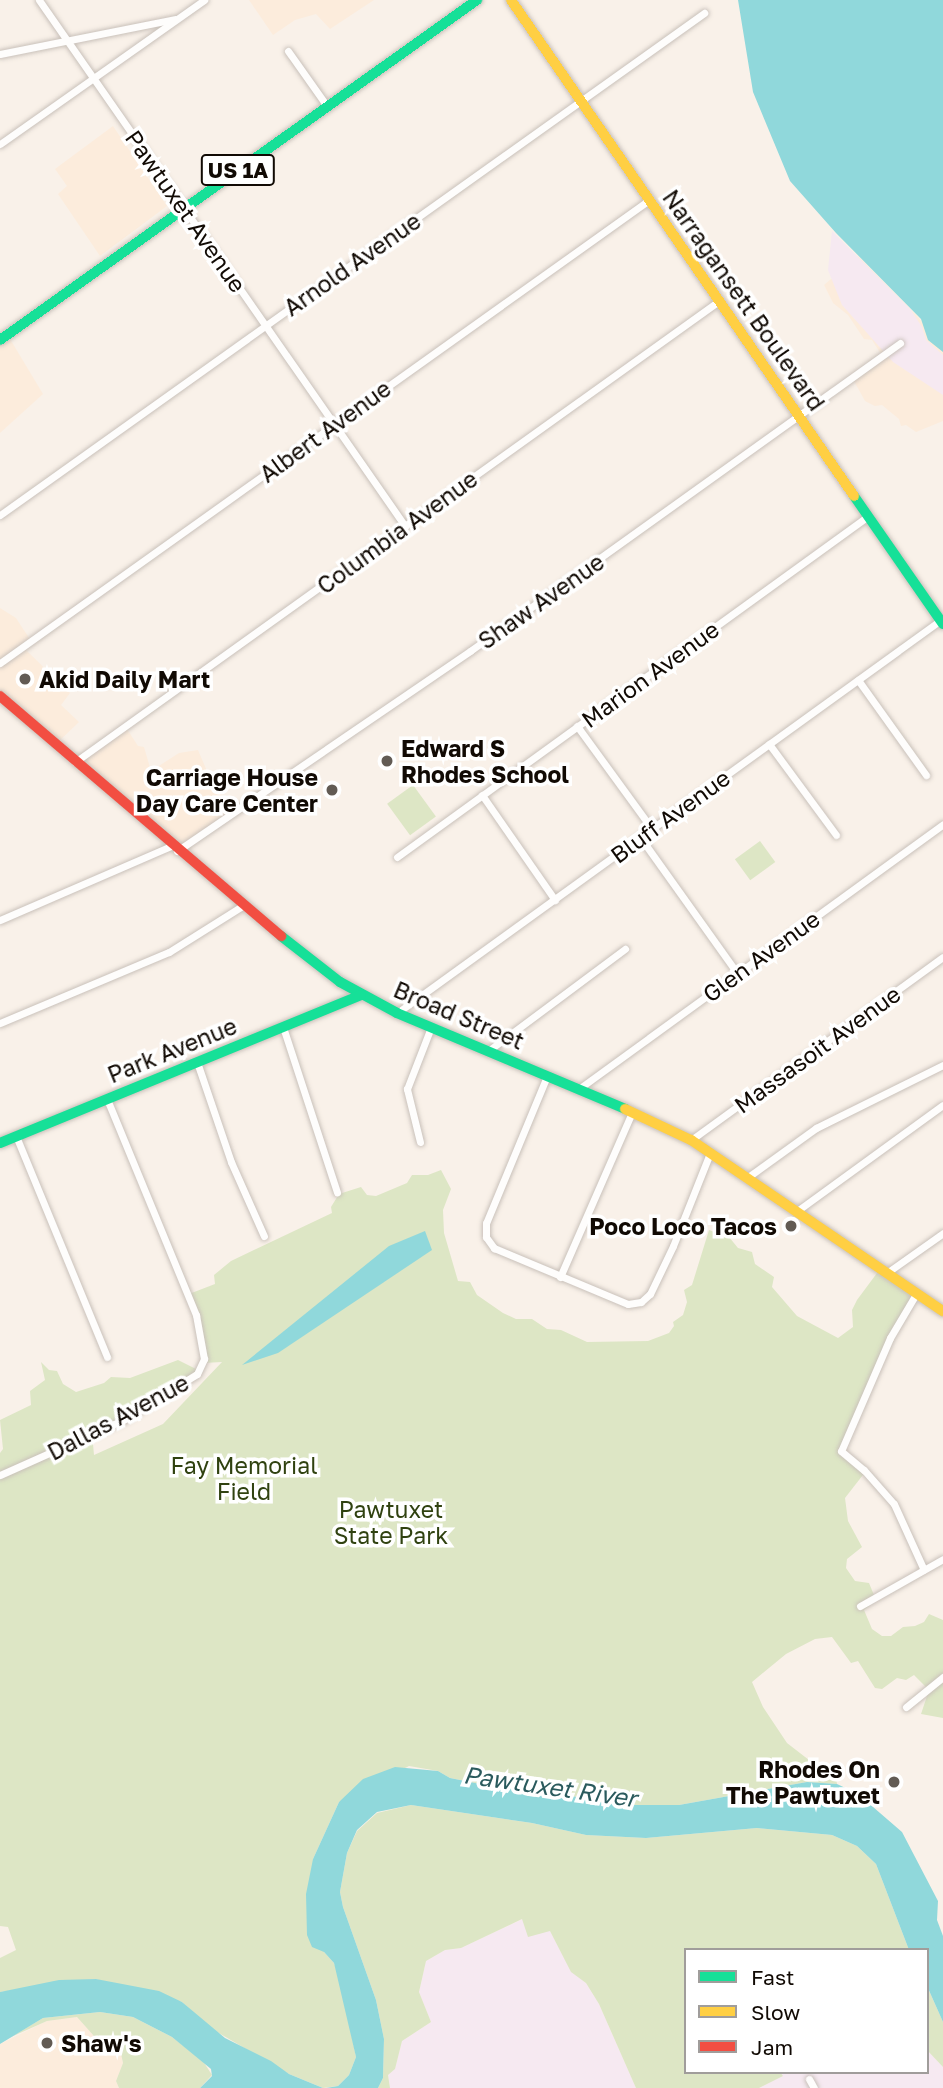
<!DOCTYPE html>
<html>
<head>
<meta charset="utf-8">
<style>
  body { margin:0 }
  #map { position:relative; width:943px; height:2088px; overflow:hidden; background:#f9f1e9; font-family:"Golos Text",sans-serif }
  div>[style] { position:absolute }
  .built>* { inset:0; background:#fcecdc }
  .industrial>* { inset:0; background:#f6e9f1 }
  .green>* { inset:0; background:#dde6c5; transform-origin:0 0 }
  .water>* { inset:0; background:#90d8db }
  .roads { filter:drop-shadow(0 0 2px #c9c1ba) drop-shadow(0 0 2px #c9c1ba) }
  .street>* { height:7px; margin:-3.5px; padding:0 3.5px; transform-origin:3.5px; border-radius:3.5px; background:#fefdfc }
  .fast>* { height:10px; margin:-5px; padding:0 5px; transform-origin:5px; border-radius:5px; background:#16e098 }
  .slow>* { height:10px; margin:-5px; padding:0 5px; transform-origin:5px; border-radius:5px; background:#ffcf43 }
  .jam>* { height:10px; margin:-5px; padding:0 5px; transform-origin:5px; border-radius:5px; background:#f24e42 }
  .dots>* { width:19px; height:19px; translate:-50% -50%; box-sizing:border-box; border:4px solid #fff; border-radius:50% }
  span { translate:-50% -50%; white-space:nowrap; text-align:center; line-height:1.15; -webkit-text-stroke:7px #fff; paint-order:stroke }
  .shield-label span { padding:2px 5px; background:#fff; border:2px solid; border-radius:5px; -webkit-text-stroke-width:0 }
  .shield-label { font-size:21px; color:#110a04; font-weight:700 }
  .street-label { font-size:23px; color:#110a04 }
  .poi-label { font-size:23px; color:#110a04; font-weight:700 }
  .left { translate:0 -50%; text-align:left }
  .right { translate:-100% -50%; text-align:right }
  .park-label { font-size:23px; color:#304210 }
  .water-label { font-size:24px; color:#2a5a5d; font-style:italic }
  .legend { position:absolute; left:684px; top:1948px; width:245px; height:126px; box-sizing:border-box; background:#fff; border:2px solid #a09d9b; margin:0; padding:9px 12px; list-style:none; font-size:21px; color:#110a04 }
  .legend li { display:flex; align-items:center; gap:14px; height:35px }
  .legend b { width:35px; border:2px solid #a09d9b }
</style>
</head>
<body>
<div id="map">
  <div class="built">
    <i style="clip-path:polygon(249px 0,374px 0,330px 29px,316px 14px,295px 20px,273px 35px)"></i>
    <i style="clip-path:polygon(113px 126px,167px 206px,100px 256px,58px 194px,67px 186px,55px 169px)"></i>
    <i style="clip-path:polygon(858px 256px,919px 318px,943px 348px,943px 421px,916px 432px,906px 425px,901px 426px,899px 419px,882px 405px,875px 406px,865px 401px,854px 381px,884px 359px,872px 340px,864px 339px,848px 315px,833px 303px,824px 285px)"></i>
    <i style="clip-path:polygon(10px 339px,43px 394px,0 433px,0 343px)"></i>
    <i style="clip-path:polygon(0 608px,16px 618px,31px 641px,24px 648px,70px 693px,61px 705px,79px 722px,56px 744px,0 695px)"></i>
    <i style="clip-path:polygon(127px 729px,138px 746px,144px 747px,151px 771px,179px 753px,198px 750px,210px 778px,233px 811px,180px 848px,75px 762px)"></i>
    <i style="clip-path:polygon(77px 2017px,102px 2045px,110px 2044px,120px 2049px,123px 2063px,116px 2081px,119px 2088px,0 2088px,0 2044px,47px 2021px)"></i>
  </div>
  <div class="industrial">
    <i style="clip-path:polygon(832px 231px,911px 310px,922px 327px,926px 340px,943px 355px,943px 395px,893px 362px,842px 305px,828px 270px)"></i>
    <i style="clip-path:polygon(523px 1919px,550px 1931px,571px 1971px,586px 1983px,599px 2004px,636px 2088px,390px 2088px,388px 2075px,395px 2069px,402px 2041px,431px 2022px,419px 1992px,426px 1961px,445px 1950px,461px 1948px)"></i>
    <i style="clip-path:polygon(927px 2050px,943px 2067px,943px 2088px,759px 2088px,782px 2076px,780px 2072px,927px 2072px)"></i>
  </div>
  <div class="green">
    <i style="left:413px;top:785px;width:39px;height:32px;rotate:54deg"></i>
    <i style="left:760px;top:841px;width:26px;height:31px;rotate:54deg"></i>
    <i style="clip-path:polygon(441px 1170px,451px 1189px,443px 1210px,444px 1233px,458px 1281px,470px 1282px,477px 1295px,503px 1313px,516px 1319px,532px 1319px,547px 1329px,561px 1330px,587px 1342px,648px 1341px,669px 1333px,674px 1326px,673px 1322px,683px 1315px,687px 1302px,684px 1290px,692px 1285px,709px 1230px,717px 1233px,714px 1223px,724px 1221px,729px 1237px,738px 1248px,752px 1252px,755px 1264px,774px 1277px,772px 1287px,797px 1316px,838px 1338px,853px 1327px,852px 1310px,857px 1300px,880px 1269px,915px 1292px,891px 1334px,840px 1451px,866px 1471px,845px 1498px,848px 1521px,862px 1547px,847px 1559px,846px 1568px,855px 1581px,869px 1583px,876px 1600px,864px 1610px,872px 1629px,882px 1636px,891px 1636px,903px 1627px,915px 1626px,924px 1622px,929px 1614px,943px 1620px,943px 1718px,921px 1714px,929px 1690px,914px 1675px,906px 1680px,897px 1678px,882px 1689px,875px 1688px,858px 1661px,851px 1663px,832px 1637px,815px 1639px,786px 1654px,752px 1682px,763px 1707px,787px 1743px,818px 1767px,835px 1771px,837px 1784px,807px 1782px,679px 1805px,616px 1805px,552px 1792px,490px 1786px,450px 1778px,438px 1771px,409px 1766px,339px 1802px,313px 1859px,324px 1952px,334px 1963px,341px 1982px,356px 2057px,349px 2075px,338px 2086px,323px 2088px,289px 2074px,212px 2029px,182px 2002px,95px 1979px,0 1992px,0 1958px,16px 1950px,8px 1927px,0 1926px,0 1453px,3px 1449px,0 1420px,31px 1405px,30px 1391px,45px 1380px,41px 1362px,49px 1370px,57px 1371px,63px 1384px,76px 1392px,104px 1383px,111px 1377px,130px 1378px,178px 1360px,198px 1370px,126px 1417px,92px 1433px,94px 1455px,163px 1424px,222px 1362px,203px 1363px,189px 1294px,215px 1284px,214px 1275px,231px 1261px,332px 1213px,331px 1207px,339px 1194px,361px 1187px,367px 1195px,376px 1196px,407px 1183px,412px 1175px,428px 1175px)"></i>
    <i style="clip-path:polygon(411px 1805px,532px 1823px,586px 1835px,646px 1838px,757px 1828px,832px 1835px,857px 1846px,876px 1864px,909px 1950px,686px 1950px,686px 2072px,780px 2072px,783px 2076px,759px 2088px,636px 2088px,599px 2004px,586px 1983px,571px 1972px,550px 1931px,528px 1937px,522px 1919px,461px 1948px,445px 1950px,426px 1961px,419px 1992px,431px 2022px,402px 2041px,395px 2069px,388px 2075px,390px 2088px,378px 2088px,383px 2078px,384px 2039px,376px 2000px,343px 1907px,340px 1892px,347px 1853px,357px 1831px,377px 1813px)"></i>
    <i style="clip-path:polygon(927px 1986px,943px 2022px,943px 2067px,927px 2050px)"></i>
    <i style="clip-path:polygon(100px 2012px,133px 2017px,172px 2037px,203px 2061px,212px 2075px,200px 2088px,119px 2088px,116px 2081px,123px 2063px,120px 2049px,110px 2044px,102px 2045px,77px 2017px,47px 2021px,11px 2037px,43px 2018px)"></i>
  </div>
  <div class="water">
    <i style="clip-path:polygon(738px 0,943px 0,943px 352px,928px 340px,921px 319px,836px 233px,790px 181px,753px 92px)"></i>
    <i style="clip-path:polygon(425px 1231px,432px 1250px,278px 1353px,242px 1365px,389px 1246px)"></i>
    <i style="clip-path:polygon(395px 1767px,438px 1771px,450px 1778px,490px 1786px,552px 1792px,616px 1805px,679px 1805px,807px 1782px,837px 1784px,858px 1794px,902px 1832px,938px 1901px,937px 1920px,943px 1936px,943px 2022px,927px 1986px,927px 1950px,909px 1950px,876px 1864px,857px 1846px,832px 1835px,757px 1828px,646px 1838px,586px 1835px,532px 1823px,411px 1805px,377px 1812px,357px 1830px,347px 1853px,340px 1892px,343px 1907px,376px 2000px,384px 2039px,383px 2078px,378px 2088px,326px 2088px,338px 2086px,349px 2075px,356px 2057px,334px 1963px,324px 1952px,312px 1947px,307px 1935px,306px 1894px,313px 1859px,339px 1802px,363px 1779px)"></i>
    <i style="clip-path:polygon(96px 1979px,159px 1991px,182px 2002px,225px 2038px,271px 2061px,289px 2074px,323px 2088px,200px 2088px,212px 2076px,211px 2069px,172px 2037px,133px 2017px,100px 2012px,43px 2018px,0 2044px,0 1992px,59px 1980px)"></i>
  </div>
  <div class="roads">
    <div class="street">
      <i style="left:39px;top:0;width:641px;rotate:55.17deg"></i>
      <i style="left:288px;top:51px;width:67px;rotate:54.7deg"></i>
      <i style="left:0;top:54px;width:178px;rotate:-11.3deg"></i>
      <i style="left:0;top:144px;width:250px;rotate:-35.2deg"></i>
      <i style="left:0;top:515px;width:865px;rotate:-35.49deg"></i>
      <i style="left:0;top:663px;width:797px;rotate:-35.5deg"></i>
      <i style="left:858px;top:680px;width:117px;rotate:54.4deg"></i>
      <i style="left:577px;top:726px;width:127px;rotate:53.9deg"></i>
      <i style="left:769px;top:744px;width:113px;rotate:53.6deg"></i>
      <i style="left:75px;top:762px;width:792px;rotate:-35.6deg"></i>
      <i style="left:482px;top:795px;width:128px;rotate:55.2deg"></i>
      <i style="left:640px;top:837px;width:167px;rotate:54.5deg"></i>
      <i style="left:177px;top:851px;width:355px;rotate:-34.3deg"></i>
      <i style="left:470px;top:651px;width:529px;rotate:-35.61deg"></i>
      <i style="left:397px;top:857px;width:581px;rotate:-35.9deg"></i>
      <i style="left:0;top:920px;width:186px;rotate:-23.4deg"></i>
      <i style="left:397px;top:1013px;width:673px;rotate:-35.86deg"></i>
      <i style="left:0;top:1023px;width:183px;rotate:-22.8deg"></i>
      <i style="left:169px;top:952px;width:86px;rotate:-32.2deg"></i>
      <i style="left:283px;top:1027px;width:174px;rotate:71.9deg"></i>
      <i style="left:488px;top:1051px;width:171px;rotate:-36.7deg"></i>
      <i style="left:197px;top:1062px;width:106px;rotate:71.2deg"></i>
      <i style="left:231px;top:1162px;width:81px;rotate:66deg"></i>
      <i style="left:547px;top:1076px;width:159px;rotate:112.5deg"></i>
      <i style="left:486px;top:1223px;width:14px;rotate:90deg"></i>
      <i style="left:486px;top:1237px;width:14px;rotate:54deg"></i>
      <i style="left:494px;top:1248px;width:145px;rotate:22.7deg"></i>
      <i style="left:628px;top:1304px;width:13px;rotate:-9deg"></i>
      <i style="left:641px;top:1302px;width:12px;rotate:-42deg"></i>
      <i style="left:650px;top:1294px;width:53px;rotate:-64.4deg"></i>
      <i style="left:673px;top:1246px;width:100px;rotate:-68.3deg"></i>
      <i style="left:580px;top:1088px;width:449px;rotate:-36deg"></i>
      <i style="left:16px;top:1136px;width:239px;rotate:67.6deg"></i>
      <i style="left:691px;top:1140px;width:311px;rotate:-36deg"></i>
      <i style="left:420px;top:1142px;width:55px;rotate:-103.8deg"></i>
      <i style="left:407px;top:1089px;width:66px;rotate:-68.8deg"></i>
      <i style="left:748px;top:1177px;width:84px;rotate:-35.8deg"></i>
      <i style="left:816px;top:1128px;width:142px;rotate:-26.4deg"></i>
      <i style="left:797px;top:1211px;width:180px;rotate:-36deg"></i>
      <i style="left:888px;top:1272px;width:67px;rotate:-35.3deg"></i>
      <i style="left:560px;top:1277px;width:180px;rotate:-66.4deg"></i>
      <i style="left:916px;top:1294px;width:51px;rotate:120.6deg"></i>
      <i style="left:890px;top:1338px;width:123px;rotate:113.4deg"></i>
      <i style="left:841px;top:1451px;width:30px;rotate:40deg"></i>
      <i style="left:864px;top:1470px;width:45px;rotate:48.6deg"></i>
      <i style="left:894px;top:1504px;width:72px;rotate:65.6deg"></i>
      <i style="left:0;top:1475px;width:135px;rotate:-24.1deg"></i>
      <i style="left:123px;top:1420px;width:87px;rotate:-31.9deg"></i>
      <i style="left:197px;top:1374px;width:17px;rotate:-65deg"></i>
      <i style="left:204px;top:1359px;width:45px;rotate:-100.3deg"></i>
      <i style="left:196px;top:1315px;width:234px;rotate:-112.4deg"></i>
      <i style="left:860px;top:1606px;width:95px;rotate:-29.5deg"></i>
      <i style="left:906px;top:1707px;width:48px;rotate:-39deg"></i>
      <i style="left:809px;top:2079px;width:10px;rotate:61deg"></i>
    </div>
    <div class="fast">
      <i style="left:0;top:340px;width:586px;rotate:-35.48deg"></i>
      <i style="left:854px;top:496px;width:156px;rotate:55.2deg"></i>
      <i style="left:281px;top:936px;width:75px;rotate:37.9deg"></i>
      <i style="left:340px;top:982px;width:65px;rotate:28.5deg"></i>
      <i style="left:397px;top:1013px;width:247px;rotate:22.8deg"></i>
      <i style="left:0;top:1143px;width:390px;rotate:-22.3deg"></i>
    </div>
    <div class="slow">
      <i style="left:511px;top:0;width:603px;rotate:55.33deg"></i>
      <i style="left:625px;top:1109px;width:73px;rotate:25.2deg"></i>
      <i style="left:691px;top:1140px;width:305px;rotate:34.2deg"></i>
    </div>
    <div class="jam">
      <i style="left:0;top:696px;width:370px;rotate:40.5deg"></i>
    </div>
  </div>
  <div class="dots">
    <i style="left:25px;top:679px;background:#625b54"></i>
    <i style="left:387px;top:761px;background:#625b54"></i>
    <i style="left:332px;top:790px;background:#625b54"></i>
    <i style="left:791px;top:1226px;background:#625b54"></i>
    <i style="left:894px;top:1782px;background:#625b54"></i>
    <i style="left:47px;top:2043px;background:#625b54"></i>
  </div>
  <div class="shield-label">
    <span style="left:238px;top:170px">US 1A</span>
  </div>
  <div class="street-label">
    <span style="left:186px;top:211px;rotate:55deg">Pawtuxet Avenue</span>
    <span style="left:352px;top:264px;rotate:-35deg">Arnold Avenue</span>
    <span style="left:744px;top:300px;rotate:55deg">Narragansett Boulevard</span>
    <span style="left:325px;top:431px;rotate:-36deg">Albert Avenue</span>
    <span style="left:397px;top:532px;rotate:-36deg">Columbia Avenue</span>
    <span style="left:541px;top:601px;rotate:-35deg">Shaw Avenue</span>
    <span style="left:650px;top:674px;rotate:-36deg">Marion Avenue</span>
    <span style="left:670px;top:816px;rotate:-36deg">Bluff Avenue</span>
    <span style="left:761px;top:956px;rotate:-36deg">Glen Avenue</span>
    <span style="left:459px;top:1015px;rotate:23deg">Broad Street</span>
    <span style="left:817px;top:1049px;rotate:-36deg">Massasoit Avenue</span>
    <span style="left:172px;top:1050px;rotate:-22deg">Park Avenue</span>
    <span style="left:118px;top:1417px;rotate:-28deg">Dallas Avenue</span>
  </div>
  <div class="poi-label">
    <span class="left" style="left:39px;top:679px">Akid Daily Mart</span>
    <span class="left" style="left:401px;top:761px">Edward S<br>Rhodes School</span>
    <span class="right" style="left:318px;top:790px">Carriage House<br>Day Care Center</span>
    <span class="right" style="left:777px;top:1226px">Poco Loco Tacos</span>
    <span class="right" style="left:880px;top:1782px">Rhodes On<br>The Pawtuxet</span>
    <span class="left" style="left:61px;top:2043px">Shaw's</span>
  </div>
  <div class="park-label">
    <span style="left:244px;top:1478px">Fay Memorial<br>Field</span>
    <span style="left:391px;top:1522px">Pawtuxet<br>State Park</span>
  </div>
  <div class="water-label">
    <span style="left:550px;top:1786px;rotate:8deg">Pawtuxet River</span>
  </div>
  <ul class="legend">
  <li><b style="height:9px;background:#16e098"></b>Fast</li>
  <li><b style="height:9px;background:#ffcf43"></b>Slow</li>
  <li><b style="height:9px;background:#f24e42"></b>Jam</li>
  </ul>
</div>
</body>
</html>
